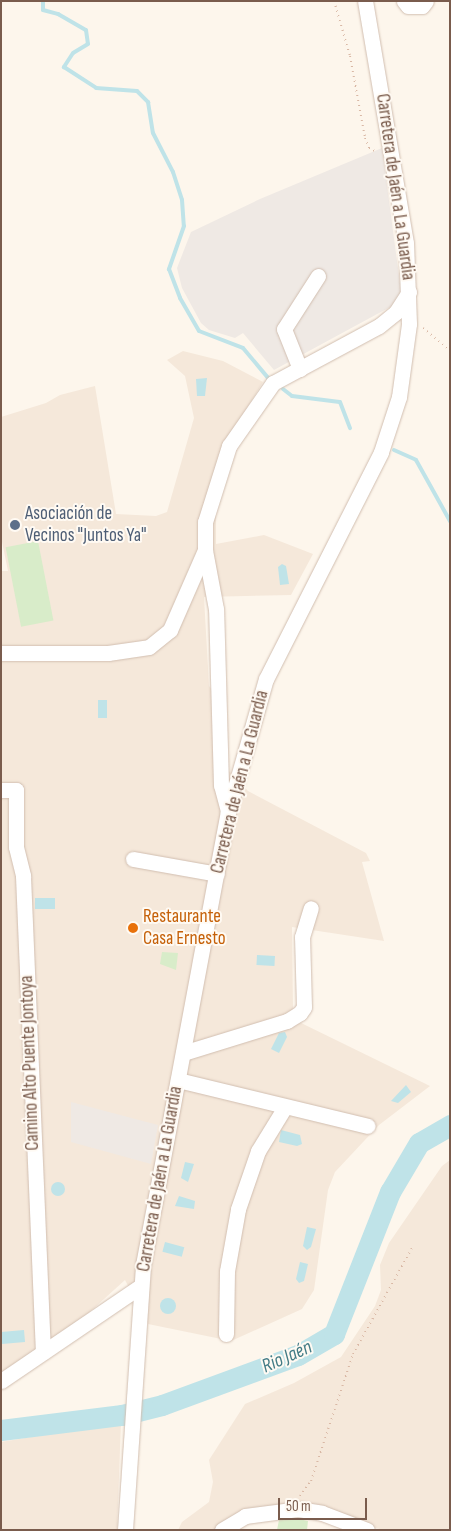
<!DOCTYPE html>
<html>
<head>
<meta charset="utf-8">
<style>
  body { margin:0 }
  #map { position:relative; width:451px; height:1531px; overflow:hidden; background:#fdf6ec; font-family:"Sofia Sans Condensed",sans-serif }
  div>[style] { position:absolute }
  .residential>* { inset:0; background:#f5e8da }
  .industrial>* { inset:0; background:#efe9e4 }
  .green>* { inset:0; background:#d8ecc9; transform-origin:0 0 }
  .water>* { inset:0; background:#bfe3e8; transform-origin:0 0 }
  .round { border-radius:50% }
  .stream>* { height:4px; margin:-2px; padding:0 2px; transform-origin:2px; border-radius:2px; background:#bfe3e8 }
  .river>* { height:21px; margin:-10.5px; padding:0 10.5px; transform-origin:10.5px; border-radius:10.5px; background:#bfe3e8 }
  .path>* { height:2px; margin-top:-1px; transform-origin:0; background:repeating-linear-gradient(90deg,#d9b8a5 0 1px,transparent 0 5px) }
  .roads { filter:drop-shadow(0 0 1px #d1beb0) drop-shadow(0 0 1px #d1beb0) }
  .minor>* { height:15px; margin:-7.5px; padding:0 7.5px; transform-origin:7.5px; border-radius:7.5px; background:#fff }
  .dots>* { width:14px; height:14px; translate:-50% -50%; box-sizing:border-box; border:2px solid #fffaf3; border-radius:50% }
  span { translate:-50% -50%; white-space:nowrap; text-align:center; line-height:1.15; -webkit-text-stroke:4px #fffaf3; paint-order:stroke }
  .street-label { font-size:19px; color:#7a5c4d }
  .service-label { font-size:19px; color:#4e5e75 }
  .left { translate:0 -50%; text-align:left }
  .food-label { font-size:19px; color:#c56008 }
  .water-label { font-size:20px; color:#437c86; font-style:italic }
  .frame { position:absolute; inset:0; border:2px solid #7a5c4d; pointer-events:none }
  .scale { position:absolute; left:278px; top:1498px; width:89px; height:22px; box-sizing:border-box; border:2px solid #7a5c4d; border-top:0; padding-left:6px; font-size:15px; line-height:18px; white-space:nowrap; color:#7a5c4d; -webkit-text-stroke:4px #fffaf3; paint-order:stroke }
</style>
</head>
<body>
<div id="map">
  <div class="residential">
    <i style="clip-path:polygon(183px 351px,223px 361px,263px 382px,230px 436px,216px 471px,216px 544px,264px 535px,313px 554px,291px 595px,204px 597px,209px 686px,215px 693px,215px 757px,248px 791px,366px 853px,370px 861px,362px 862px,384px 941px,292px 927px,293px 1008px,297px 1021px,430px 1086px,379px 1125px,335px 1172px,328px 1190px,314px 1290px,302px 1309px,231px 1341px,148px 1324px,125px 1280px,72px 1328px,1px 1376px,1px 571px,8px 571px,1px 537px,1px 417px,46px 403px,60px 395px,95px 386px,116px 514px,156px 516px,167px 512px,194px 418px,185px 376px,167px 360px)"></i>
    <i style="clip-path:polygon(450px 1160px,450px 1530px,383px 1530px,289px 1504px,218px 1530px,178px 1530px,182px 1522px,209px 1502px,213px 1482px,209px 1460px,245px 1404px,294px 1383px,341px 1357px,375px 1306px,381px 1290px,380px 1265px,389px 1243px,442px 1166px)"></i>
    <i style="clip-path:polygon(121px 1422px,117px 1530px,1px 1530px,1px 1442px)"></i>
  </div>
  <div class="industrial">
    <i style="clip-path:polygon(382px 148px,401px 291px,392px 306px,274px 370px,243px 333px,235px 338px,209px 330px,201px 323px,182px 288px,177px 268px,191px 232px,260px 199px)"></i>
    <i style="clip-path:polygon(71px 1102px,158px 1125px,151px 1164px,71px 1142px)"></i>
  </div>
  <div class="green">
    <i style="left:38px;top:541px;width:81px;height:33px;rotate:79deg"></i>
    <i style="clip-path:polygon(162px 952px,178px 953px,176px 970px,160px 964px)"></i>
    <i style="clip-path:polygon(280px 1515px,308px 1521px,307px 1530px,277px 1530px)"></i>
  </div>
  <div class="water">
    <i style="clip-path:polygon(207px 378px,205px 396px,197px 396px,196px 379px)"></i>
    <i style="clip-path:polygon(282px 564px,286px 566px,289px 584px,280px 585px,278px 567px)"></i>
    <i style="left:98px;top:700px;width:9px;height:18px"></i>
    <i style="left:35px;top:898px;width:20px;height:11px"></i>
    <i style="left:257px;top:955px;width:18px;height:10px;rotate:3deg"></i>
    <i style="clip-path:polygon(285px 1032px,287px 1037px,279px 1053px,271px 1049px,279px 1033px)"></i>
    <i style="clip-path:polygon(406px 1085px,411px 1092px,398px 1103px,391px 1101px)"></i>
    <i style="clip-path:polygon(281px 1130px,300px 1135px,302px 1144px,297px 1146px,279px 1142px)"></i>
    <i style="clip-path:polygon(185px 1162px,194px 1164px,188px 1182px,181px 1178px)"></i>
    <i class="round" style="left:51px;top:1182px;width:14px;height:14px"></i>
    <i style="clip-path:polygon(179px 1196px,195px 1201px,194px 1209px,175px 1206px)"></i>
    <i style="clip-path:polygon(307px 1227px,316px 1229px,311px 1247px,307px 1250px,303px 1246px)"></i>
    <i style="left:165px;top:1242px;width:20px;height:10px;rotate:15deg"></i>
    <i style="clip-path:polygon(300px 1262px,308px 1264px,304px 1281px,299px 1283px,296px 1279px)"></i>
    <i class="round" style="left:160px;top:1298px;width:16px;height:16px"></i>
    <i style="left:24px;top:1330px;width:12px;height:23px;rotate:85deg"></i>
  </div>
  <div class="stream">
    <i style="left:43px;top:1px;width:9px;rotate:90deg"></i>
    <i style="left:43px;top:10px;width:16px;rotate:15deg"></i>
    <i style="left:58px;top:14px;width:32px;rotate:30deg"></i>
    <i style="left:86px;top:30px;width:14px;rotate:82deg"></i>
    <i style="left:88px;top:44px;width:17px;rotate:149deg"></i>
    <i style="left:73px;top:53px;width:17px;rotate:123deg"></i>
    <i style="left:64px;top:67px;width:38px;rotate:33deg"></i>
    <i style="left:96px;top:88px;width:41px;rotate:4.2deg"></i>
    <i style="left:137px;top:91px;width:16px;rotate:45deg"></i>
    <i style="left:148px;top:102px;width:31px;rotate:81deg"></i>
    <i style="left:153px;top:133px;width:44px;rotate:62.9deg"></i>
    <i style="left:173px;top:172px;width:29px;rotate:72deg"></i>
    <i style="left:182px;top:200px;width:26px;rotate:86deg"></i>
    <i style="left:184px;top:226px;width:46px;rotate:109.2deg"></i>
    <i style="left:169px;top:269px;width:31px;rotate:69deg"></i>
    <i style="left:180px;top:298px;width:38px;rotate:60deg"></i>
    <i style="left:199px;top:331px;width:47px;rotate:21.1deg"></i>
    <i style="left:243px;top:348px;width:39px;rotate:50deg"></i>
    <i style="left:283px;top:389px;width:11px;rotate:38deg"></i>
    <i style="left:292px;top:396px;width:48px;rotate:7.1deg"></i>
    <i style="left:340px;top:402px;width:28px;rotate:69deg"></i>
    <i style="left:394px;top:450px;width:24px;rotate:24deg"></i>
    <i style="left:416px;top:460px;width:70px;rotate:60.9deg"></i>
  </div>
  <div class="river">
    <i style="left:1px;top:1430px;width:122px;rotate:-7.1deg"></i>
    <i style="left:122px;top:1415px;width:41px;rotate:-14deg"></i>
    <i style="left:162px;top:1405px;width:145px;rotate:-20.2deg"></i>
    <i style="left:298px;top:1355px;width:42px;rotate:-30.3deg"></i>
    <i style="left:334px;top:1334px;width:153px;rotate:-68.5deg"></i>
    <i style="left:390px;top:1192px;width:57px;rotate:-59.4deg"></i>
    <i style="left:419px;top:1143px;width:36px;rotate:-30deg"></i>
  </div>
  <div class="path">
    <i style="left:334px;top:1px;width:57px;rotate:73.8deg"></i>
    <i style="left:350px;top:56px;width:83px;rotate:79.6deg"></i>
    <i style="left:365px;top:138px;width:11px;rotate:68deg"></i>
    <i style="left:369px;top:148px;width:9px;rotate:27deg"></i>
    <i style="left:423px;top:328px;width:35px;rotate:40deg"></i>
    <i style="left:300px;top:1496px;width:19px;rotate:-54deg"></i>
    <i style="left:311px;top:1481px;width:134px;rotate:-71.7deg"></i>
    <i style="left:353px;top:1354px;width:121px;rotate:-60.9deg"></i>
  </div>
  <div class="roads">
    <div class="minor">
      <i style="left:404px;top:1px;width:6px;rotate:51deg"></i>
      <i style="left:408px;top:6px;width:14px"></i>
      <i style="left:422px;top:6px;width:6px;rotate:-51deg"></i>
      <i style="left:300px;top:369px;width:43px;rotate:-111.8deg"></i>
      <i style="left:284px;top:329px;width:63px;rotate:-57.3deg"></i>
      <i style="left:1px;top:653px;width:107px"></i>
      <i style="left:108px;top:653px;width:41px;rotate:-8.3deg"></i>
      <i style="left:149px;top:647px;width:27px;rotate:-39deg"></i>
      <i style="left:170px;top:630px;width:87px;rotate:-66.4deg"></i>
      <i style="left:1px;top:790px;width:15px"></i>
      <i style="left:16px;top:790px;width:57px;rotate:90deg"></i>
      <i style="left:16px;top:847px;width:30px;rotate:76deg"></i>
      <i style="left:23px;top:876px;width:476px;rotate:87.6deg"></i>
      <i style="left:228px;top:811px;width:27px;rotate:-105deg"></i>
      <i style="left:221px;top:785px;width:176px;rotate:-91.6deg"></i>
      <i style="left:216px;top:609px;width:60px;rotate:-100.6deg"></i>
      <i style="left:205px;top:550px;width:28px;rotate:-90deg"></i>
      <i style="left:205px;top:522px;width:80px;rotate:-72.5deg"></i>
      <i style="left:229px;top:446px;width:77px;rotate:-55.1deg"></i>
      <i style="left:273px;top:383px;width:120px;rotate:-28.3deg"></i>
      <i style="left:379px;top:326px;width:22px;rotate:-39deg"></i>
      <i style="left:396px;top:312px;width:24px;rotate:-57deg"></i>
      <i style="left:133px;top:859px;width:85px;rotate:10.1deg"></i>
      <i style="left:183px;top:1053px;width:109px;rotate:-17.1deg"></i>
      <i style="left:287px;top:1021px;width:15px;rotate:-32deg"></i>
      <i style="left:300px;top:1013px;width:7px;rotate:-56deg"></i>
      <i style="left:304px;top:1007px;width:70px;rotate:-91.6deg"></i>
      <i style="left:302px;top:937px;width:30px;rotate:-73deg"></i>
      <i style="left:178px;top:1080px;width:195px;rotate:13.6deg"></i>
      <i style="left:226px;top:1334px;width:63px;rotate:-89.1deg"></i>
      <i style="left:227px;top:1271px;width:63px;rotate:-79.9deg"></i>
      <i style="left:238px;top:1209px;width:61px;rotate:-71deg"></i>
      <i style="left:258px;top:1151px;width:52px;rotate:-58.5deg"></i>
      <i style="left:1px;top:1381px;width:169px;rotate:-34.2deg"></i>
      <i style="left:125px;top:1530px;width:266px;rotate:-86.1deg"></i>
      <i style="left:143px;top:1265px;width:461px;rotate:-79.4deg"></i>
      <i style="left:228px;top:812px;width:138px;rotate:-74.1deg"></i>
      <i style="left:266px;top:679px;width:254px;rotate:-63.1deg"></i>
      <i style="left:381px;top:452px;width:58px;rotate:-71.9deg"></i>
      <i style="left:399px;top:397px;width:74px;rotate:-82.2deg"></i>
      <i style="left:409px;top:324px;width:81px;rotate:-92.1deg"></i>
      <i style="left:406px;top:243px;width:245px;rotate:-99.6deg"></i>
      <i style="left:222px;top:1530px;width:27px;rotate:-31deg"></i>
      <i style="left:245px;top:1516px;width:53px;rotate:-7.5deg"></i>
      <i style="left:298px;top:1509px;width:24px;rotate:9deg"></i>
      <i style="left:322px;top:1513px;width:48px;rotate:20.7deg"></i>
    </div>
  </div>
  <div class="dots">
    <i style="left:15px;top:525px;background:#5c6f8a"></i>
    <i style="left:133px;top:928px;background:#e8710a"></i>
  </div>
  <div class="street-label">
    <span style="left:395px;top:187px;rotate:82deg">Carretera de Jaén a La Guardia</span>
    <span style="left:240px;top:782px;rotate:-76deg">Carretera de Jaén a La Guardia</span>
    <span style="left:30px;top:1063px;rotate:-92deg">Camino Alto Puente Jontoya</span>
    <span style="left:160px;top:1179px;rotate:-80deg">Carretera de Jaén a La Guardia</span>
  </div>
  <div class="service-label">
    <span class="left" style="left:25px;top:525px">Asociación de<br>Vecinos "Juntos Ya"</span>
  </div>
  <div class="food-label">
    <span class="left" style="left:143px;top:928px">Restaurante<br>Casa Ernesto</span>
  </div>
  <div class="water-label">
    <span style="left:287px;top:1357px;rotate:-24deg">Rio Jaén</span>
  </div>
  <div class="frame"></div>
  <div class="scale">50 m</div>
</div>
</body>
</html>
